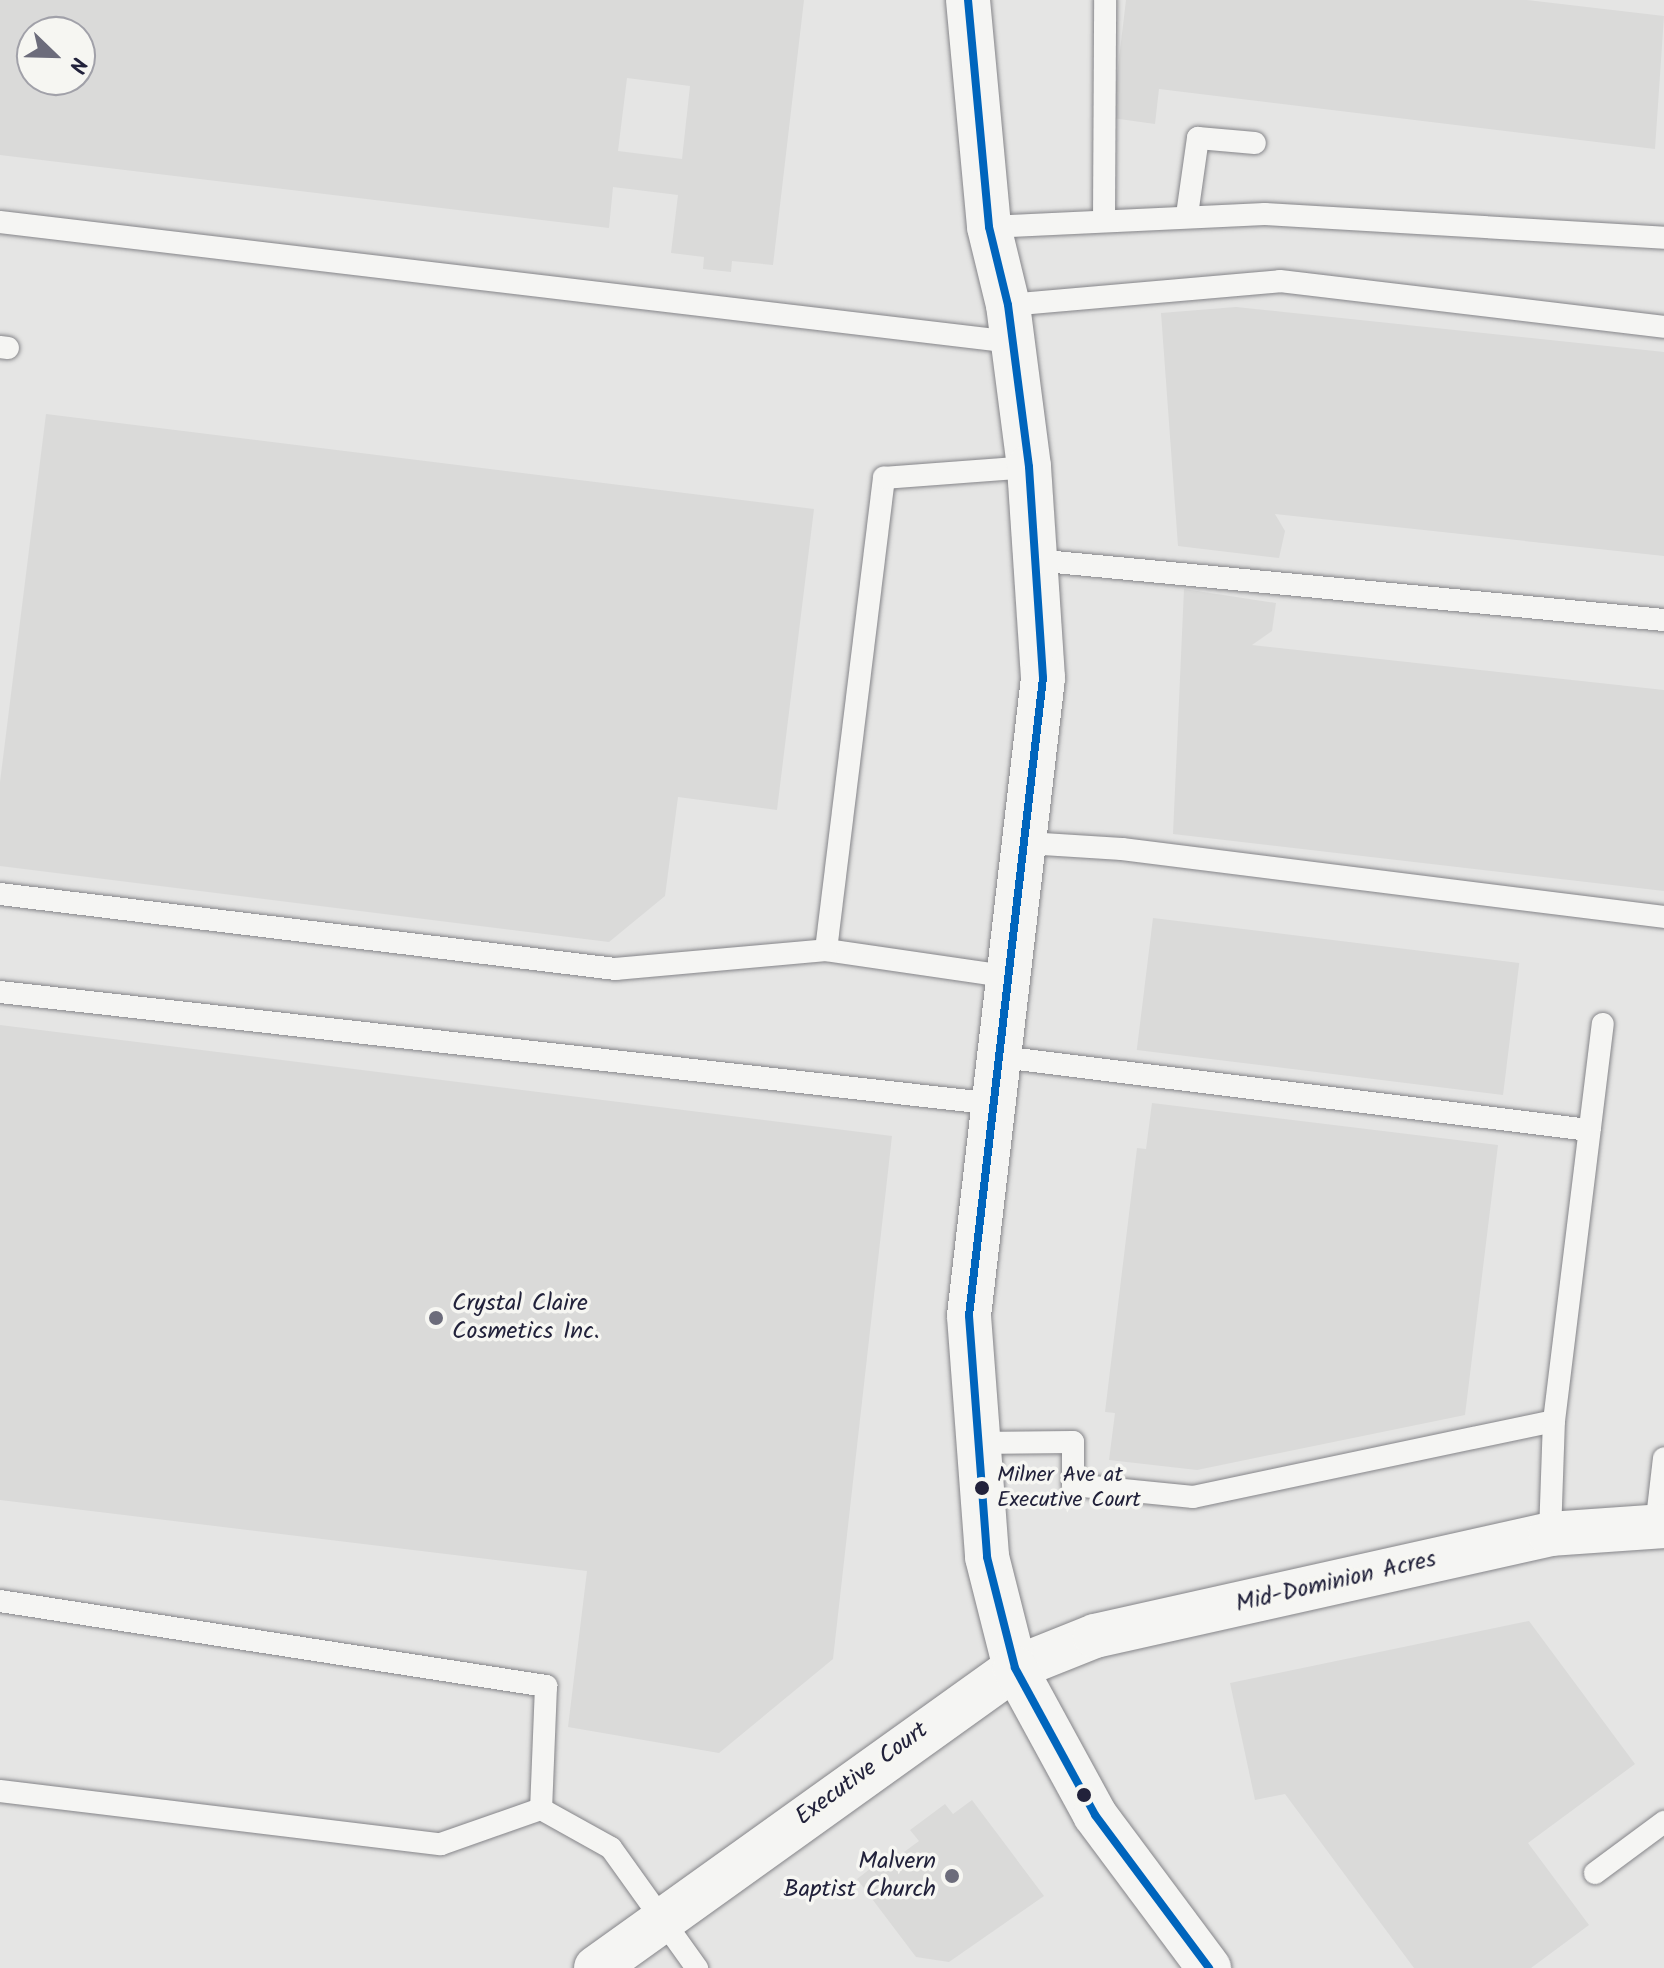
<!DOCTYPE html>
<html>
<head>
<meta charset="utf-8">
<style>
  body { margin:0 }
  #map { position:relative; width:1664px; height:1968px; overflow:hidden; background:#f5f5f3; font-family:Kalam,sans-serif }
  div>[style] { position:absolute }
  .built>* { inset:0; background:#e5e5e4 }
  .building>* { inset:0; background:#dadad9; transform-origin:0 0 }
  .roads { filter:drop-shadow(0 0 2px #858589) drop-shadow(0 0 2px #858589) }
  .service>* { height:22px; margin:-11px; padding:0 11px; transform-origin:11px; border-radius:11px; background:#f5f5f3 }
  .minor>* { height:44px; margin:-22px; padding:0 22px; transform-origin:22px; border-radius:22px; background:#f5f5f3 }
  .secondary>* { height:44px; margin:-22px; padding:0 22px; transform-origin:22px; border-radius:22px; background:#f5f5f3 }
  .bus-1>* { height:8px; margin:-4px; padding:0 4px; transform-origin:4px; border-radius:4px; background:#0065bd }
  .dots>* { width:22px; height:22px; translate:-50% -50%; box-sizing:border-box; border:4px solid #f6f6f2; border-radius:50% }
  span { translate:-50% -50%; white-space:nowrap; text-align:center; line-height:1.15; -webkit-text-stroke:7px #f6f6f2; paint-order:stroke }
  .bus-label { font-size:22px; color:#22223b }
  .left { translate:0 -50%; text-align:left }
  .poi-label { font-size:24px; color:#22223b }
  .right { translate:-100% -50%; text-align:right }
  .street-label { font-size:24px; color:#22223b }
  .north { position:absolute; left:16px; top:16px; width:80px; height:80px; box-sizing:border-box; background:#f6f6f2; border:2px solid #a1a1a9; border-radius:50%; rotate:113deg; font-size:22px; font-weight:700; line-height:32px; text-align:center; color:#22223b }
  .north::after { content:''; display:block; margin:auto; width:28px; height:36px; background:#6c6c7b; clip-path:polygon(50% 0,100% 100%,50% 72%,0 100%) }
</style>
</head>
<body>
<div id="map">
  <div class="built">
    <i style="clip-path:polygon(evenodd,0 0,1664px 0,1664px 1968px,0 1968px,0 0,32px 32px,80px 32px,80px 80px,32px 80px,32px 32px)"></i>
  </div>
  <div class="building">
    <i style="clip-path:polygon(evenodd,0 0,804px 0,773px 265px,732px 261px,731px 272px,703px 269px,704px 257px,671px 253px,678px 195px,613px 187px,609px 228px,0 155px,0 0,32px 32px,80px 32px,80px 80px,32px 80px,32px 32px,0 0,627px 78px,690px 86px,682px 159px,618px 151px,627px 78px)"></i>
    <i style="clip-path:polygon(1126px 0,1527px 0,1664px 16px,1655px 149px,1159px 89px,1155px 124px,1112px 118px)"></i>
    <i style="clip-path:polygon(1236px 307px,1664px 352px,1664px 556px,1275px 514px,1285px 531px,1279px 558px,1178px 546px,1161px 313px)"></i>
    <i style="clip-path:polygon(46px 414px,814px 509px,777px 810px,678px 797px,665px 896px,609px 942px,0 866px,0 782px)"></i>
    <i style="clip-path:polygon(1184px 589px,1276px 603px,1272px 631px,1252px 645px,1664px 690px,1664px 891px,1173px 834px)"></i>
    <i style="left:1153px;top:918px;width:369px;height:133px;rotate:7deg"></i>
    <i style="clip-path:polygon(0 1025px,892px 1136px,833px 1659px,719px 1753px,568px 1727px,587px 1571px,0 1500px)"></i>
    <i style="clip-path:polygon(1152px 1103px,1498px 1145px,1465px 1415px,1197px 1470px,1109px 1460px,1115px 1413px,1105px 1412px,1137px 1148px,1146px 1149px)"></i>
    <i style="clip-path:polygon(1529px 1621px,1635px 1764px,1528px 1843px,1589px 1925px,1531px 1968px,1414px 1968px,1285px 1794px,1255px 1800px,1230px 1683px)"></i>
    <i style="clip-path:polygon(972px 1800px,1044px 1896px,949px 1962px,916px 1957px,857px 1879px,896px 1849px,900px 1855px,919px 1841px,910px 1830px,945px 1804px,953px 1814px)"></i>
  </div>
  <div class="roads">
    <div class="service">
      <i style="left:1187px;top:215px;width:78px;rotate:-81.9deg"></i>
      <i style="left:1198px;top:138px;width:57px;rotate:5deg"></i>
      <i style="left:1104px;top:219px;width:219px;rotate:-89.7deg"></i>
      <i style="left:0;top:222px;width:1020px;rotate:6.76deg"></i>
      <i style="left:989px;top:227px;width:276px;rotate:-2.7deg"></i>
      <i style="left:1265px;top:214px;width:400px;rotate:3.4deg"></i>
      <i style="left:1008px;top:305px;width:273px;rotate:-5deg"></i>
      <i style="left:1280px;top:281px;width:387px;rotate:6.8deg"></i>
      <i style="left:0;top:347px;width:8px;rotate:7deg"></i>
      <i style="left:1034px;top:560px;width:633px;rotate:5.44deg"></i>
      <i style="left:1027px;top:843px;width:95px;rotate:3.6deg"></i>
      <i style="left:1122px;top:849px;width:546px;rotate:7.15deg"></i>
      <i style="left:0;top:894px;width:620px;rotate:6.95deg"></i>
      <i style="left:615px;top:969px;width:212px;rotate:-5.1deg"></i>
      <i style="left:826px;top:950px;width:187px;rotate:8.3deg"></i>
      <i style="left:826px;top:950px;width:476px;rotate:-83deg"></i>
      <i style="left:884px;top:478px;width:145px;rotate:-4.3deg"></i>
      <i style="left:0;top:992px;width:1001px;rotate:6.42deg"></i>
      <i style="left:1001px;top:1057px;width:593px;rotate:7.08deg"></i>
      <i style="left:975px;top:1443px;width:98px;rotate:-0.6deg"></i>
      <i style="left:1073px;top:1442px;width:43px;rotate:90deg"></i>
      <i style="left:1073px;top:1485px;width:121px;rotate:5.7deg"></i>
      <i style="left:1193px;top:1497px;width:369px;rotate:-11.9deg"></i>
      <i style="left:1656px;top:1527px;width:69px;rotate:-83.4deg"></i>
      <i style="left:1550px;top:1534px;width:113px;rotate:-88deg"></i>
      <i style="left:1554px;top:1421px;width:400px;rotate:-83deg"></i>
      <i style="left:0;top:1601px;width:553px;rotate:8.85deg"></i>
      <i style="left:546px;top:1686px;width:123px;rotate:92.3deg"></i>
      <i style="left:541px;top:1809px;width:80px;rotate:29.1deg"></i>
      <i style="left:611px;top:1848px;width:148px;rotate:54.4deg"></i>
      <i style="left:0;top:1791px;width:444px;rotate:6.9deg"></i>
      <i style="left:441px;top:1844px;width:106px;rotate:-19.3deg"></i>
      <i style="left:1595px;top:1873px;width:86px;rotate:-36.5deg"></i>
    </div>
    <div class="minor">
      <i style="left:596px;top:1968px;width:515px;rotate:-35.6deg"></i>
      <i style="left:1015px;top:1668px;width:86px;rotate:-21.8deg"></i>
      <i style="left:1095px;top:1636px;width:466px;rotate:-12.6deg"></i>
      <i style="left:1550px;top:1534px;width:114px;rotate:-4deg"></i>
    </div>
    <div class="secondary">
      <i style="left:968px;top:0;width:228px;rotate:84.7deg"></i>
      <i style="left:989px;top:227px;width:80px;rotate:76.3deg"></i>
      <i style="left:1008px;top:305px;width:163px;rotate:82.6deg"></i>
      <i style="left:1029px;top:467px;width:211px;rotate:86.2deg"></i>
      <i style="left:1043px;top:678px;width:642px;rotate:96.62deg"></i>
      <i style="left:969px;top:1316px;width:242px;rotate:85.7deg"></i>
      <i style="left:987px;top:1557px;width:114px;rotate:75.8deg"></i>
      <i style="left:1015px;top:1668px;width:167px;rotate:61.4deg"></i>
      <i style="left:1095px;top:1815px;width:191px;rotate:53.3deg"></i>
    </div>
  </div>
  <div class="bus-1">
    <i style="left:968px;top:0;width:228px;rotate:84.7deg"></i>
    <i style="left:989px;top:227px;width:80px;rotate:76.3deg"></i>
    <i style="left:1008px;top:305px;width:163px;rotate:82.6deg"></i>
    <i style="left:1029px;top:467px;width:211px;rotate:86.2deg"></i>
    <i style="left:1043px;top:678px;width:642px;rotate:96.62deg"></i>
    <i style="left:969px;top:1316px;width:242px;rotate:85.7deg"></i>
    <i style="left:987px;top:1557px;width:114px;rotate:75.8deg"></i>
    <i style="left:1015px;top:1668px;width:167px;rotate:61.4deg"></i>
    <i style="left:1095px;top:1815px;width:191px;rotate:53.3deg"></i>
  </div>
  <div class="dots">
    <i style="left:436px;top:1318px;background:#6c6c7b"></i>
    <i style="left:982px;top:1488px;background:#22223b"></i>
    <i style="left:1084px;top:1795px;background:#22223b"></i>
    <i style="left:952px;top:1876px;background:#6c6c7b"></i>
  </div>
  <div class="bus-label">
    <span class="left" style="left:997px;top:1488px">Milner Ave at<br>Executive Court</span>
  </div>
  <div class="poi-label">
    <span class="left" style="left:452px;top:1318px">Crystal Claire<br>Cosmetics Inc.</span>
    <span class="right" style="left:936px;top:1876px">Malvern<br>Baptist Church</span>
  </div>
  <div class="street-label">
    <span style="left:1336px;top:1582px;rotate:-13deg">Mid-Dominion Acres</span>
    <span style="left:862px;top:1774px;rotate:-36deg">Executive Court</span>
  </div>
  <div class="north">N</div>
</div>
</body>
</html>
